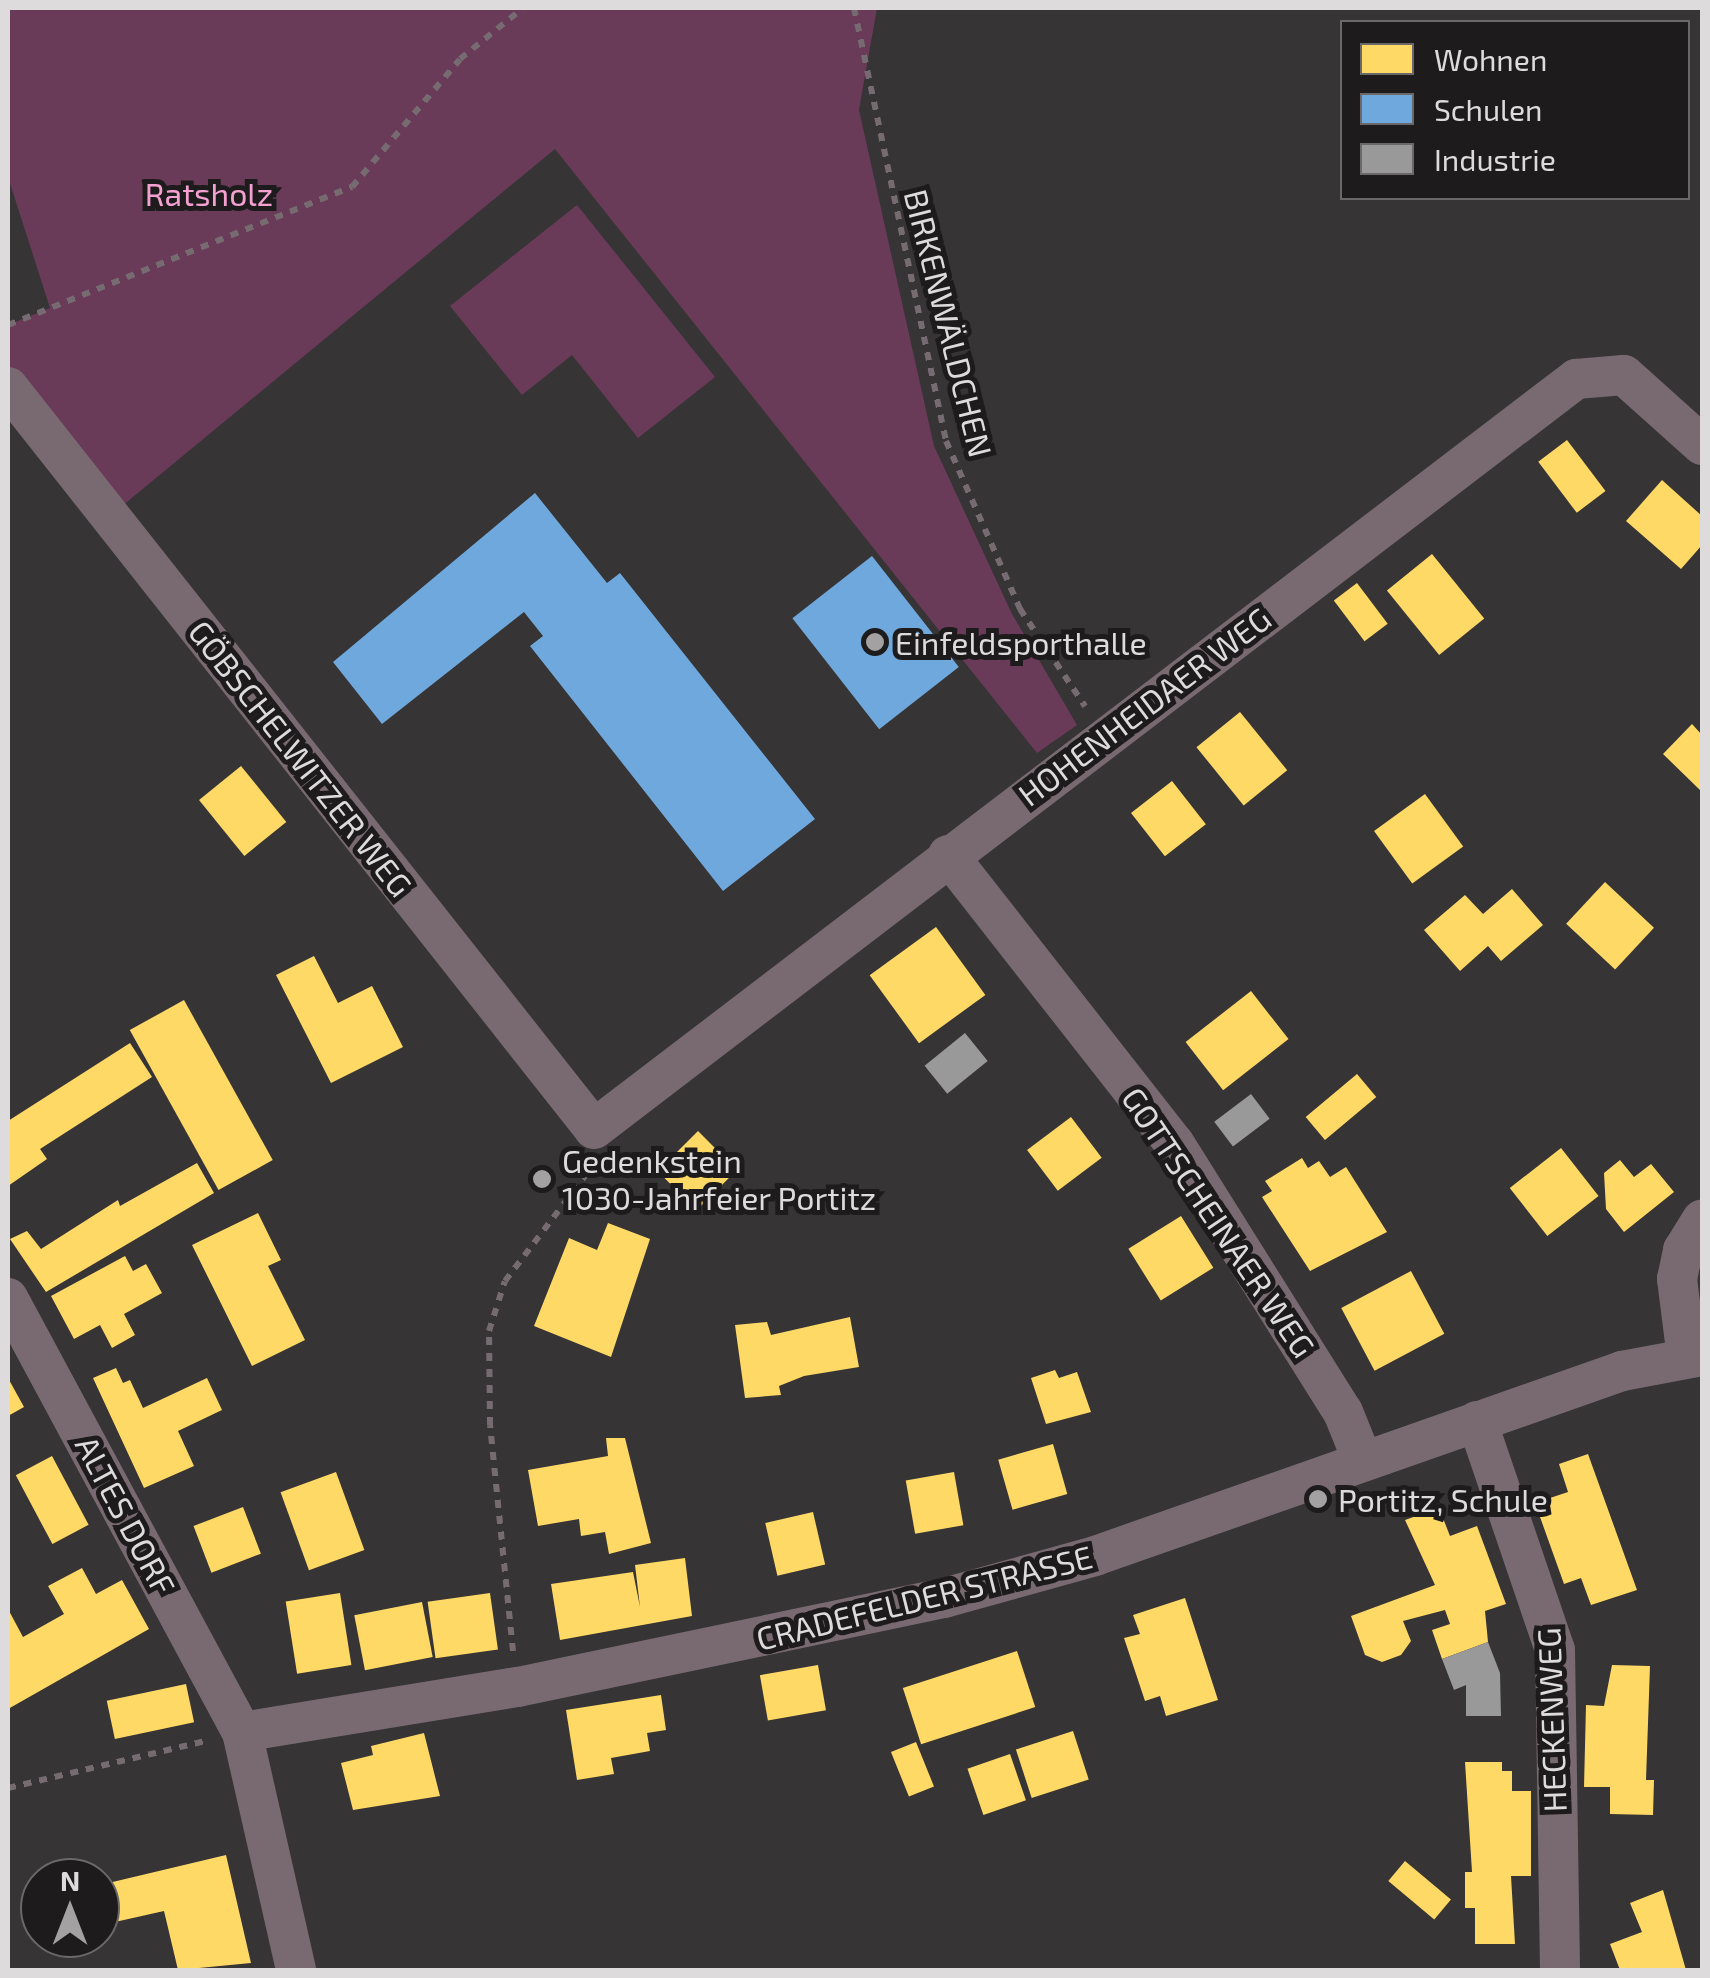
<!DOCTYPE html>
<html>
<head>
<meta charset="utf-8">
<style>
  body { margin:0 }
  #map { position:relative; width:1710px; height:1978px; overflow:hidden; background:#363435; font-family:"Exo 2",sans-serif }
  div>[style] { position:absolute }
  .green>* { inset:0; background:#6a3b58 }
  .homes>* { inset:0; background:#ffd966; transform-origin:0 0 }
  .schools>* { inset:0; background:#6fa8dc; transform-origin:0 0 }
  .industry>* { inset:0; background:#999; transform-origin:0 0 }
  .path>* { height:6px; margin-top:-3px; transform-origin:0; background:repeating-linear-gradient(90deg,#766b71 0 8px,transparent 0 16px) }
  .minor>* { height:40px; margin:-20px; padding:0 20px; transform-origin:20px; border-radius:20px; background:#796a72 }
  .dots>* { width:28px; height:28px; translate:-50% -50%; box-sizing:border-box; border:5px solid #1d1b1c; border-radius:50% }
  span { translate:-50% -50%; white-space:nowrap; text-align:center; line-height:1.15; -webkit-text-stroke:10px #1d1b1c; paint-order:stroke }
  .park-label { font-size:32px; color:#f4a1d1 }
  .street-label { font-size:32px; color:#dddbdc }
  .poi-label { font-size:32px; color:#dddbdc }
  .left { translate:0 -50%; text-align:left }
  .frame { position:absolute; inset:0; border:10px solid #dddbdc; pointer-events:none }
  .legend { position:absolute; left:1340px; top:20px; width:350px; height:180px; box-sizing:border-box; background:#1d1b1c; border:2px solid #6a6869; margin:0; padding:12px 18px; list-style:none; font-size:30px; color:#dddbdc }
  .legend li { display:flex; align-items:center; gap:20px; height:50px }
  .legend b { width:50px; border:2px solid #6a6869 }
  .north { position:absolute; left:20px; top:1858px; width:100px; height:100px; box-sizing:border-box; background:#1d1b1c; border:2px solid #6a6869; border-radius:50%; rotate:0deg; font-size:28px; font-weight:700; line-height:40px; text-align:center; color:#dddbdc }
  .north::after { content:''; display:block; margin:auto; width:35px; height:45px; background:#a3a1a2; clip-path:polygon(50% 0,100% 100%,50% 72%,0 100%) }
</style>
</head>
<body>
<div id="map">
  <div class="green">
    <i style="clip-path:polygon(8px 8px,877px 8px,859px 110px,934px 446px,1012px 614px,1077px 725px,1037px 753px,555px 149px,110px 516px,8px 387px,8px 325px,50px 308px,8px 177px)"></i>
    <i style="clip-path:polygon(577px 205px,715px 377px,638px 438px,572px 355px,522px 395px,450px 306px)"></i>
  </div>
  <div class="homes">
    <i style="left:1567px;top:440px;width:64px;height:36px;rotate:53deg"></i>
    <i style="clip-path:polygon(1662px 480px,1702px 516px,1702px 545px,1681px 569px,1626px 521px)"></i>
    <i style="left:1432px;top:554px;width:83px;height:58px;rotate:51deg"></i>
    <i style="left:1357px;top:583px;width:51px;height:29px;rotate:53deg"></i>
    <i style="left:1240px;top:712px;width:75px;height:56px;rotate:51deg"></i>
    <i style="clip-path:polygon(1692px 724px,1702px 735px,1702px 792px,1663px 754px)"></i>
    <i style="left:241px;top:766px;width:72px;height:54px;rotate:51deg"></i>
    <i style="left:1172px;top:781px;width:55px;height:52px;rotate:52deg"></i>
    <i style="left:1425px;top:794px;width:65px;height:63px;rotate:54deg"></i>
    <i style="left:1605px;top:882px;width:67px;height:57px;rotate:43deg"></i>
    <i style="clip-path:polygon(1512px 889px,1543px 925px,1501px 961px,1488px 946px,1460px 971px,1424px 930px,1465px 895px,1483px 914px)"></i>
    <i style="left:936px;top:927px;width:84px;height:82px;rotate:54deg"></i>
    <i style="clip-path:polygon(314px 956px,338px 1003px,372px 986px,403px 1047px,331px 1083px,276px 975px)"></i>
    <i style="left:1251px;top:991px;width:61px;height:83px;rotate:52deg"></i>
    <i style="left:184px;top:1000px;width:183px;height:62px;rotate:61deg"></i>
    <i style="clip-path:polygon(130px 1043px,152px 1077px,40px 1149px,47px 1159px,8px 1186px,8px 1121px)"></i>
    <i style="left:1357px;top:1074px;width:30px;height:67px;rotate:50deg"></i>
    <i style="left:1071px;top:1117px;width:51px;height:55px;rotate:53deg"></i>
    <i style="left:698px;top:1131px;width:55px;height:57px;rotate:45deg"></i>
    <i style="left:1561px;top:1148px;width:61px;height:65px;rotate:52deg"></i>
    <i style="clip-path:polygon(1302px 1158px,1308px 1168px,1319px 1161px,1330px 1177px,1346px 1167px,1387px 1232px,1310px 1271px,1262px 1197px,1272px 1191px,1265px 1181px)"></i>
    <i style="clip-path:polygon(1620px 1160px,1634px 1177px,1651px 1164px,1674px 1192px,1624px 1232px,1606px 1209px,1604px 1173px)"></i>
    <i style="clip-path:polygon(197px 1163px,214px 1193px,46px 1292px,10px 1239px,27px 1231px,41px 1249px,118px 1200px,120px 1206px)"></i>
    <i style="clip-path:polygon(258px 1213px,281px 1260px,268px 1266px,305px 1340px,252px 1366px,192px 1245px)"></i>
    <i style="left:1181px;top:1216px;width:61px;height:62px;rotate:58deg"></i>
    <i style="clip-path:polygon(608px 1223px,650px 1239px,611px 1357px,534px 1326px,569px 1238px,597px 1250px)"></i>
    <i style="clip-path:polygon(125px 1256px,133px 1271px,146px 1264px,162px 1293px,124px 1314px,135px 1335px,112px 1348px,100px 1325px,74px 1339px,51px 1296px)"></i>
    <i style="left:1411px;top:1271px;width:71px;height:79px;rotate:62deg"></i>
    <i style="clip-path:polygon(850px 1317px,859px 1367px,804px 1376px,779px 1386px,781px 1395px,745px 1398px,735px 1325px,767px 1322px,771px 1335px)"></i>
    <i style="clip-path:polygon(116px 1368px,123px 1383px,130px 1380px,143px 1408px,207px 1378px,222px 1410px,178px 1431px,194px 1466px,144px 1488px,93px 1378px)"></i>
    <i style="clip-path:polygon(1055px 1370px,1059px 1378px,1077px 1372px,1091px 1412px,1046px 1424px,1031px 1378px)"></i>
    <i style="clip-path:polygon(8px 1378px,24px 1407px,8px 1416px)"></i>
    <i style="clip-path:polygon(606px 1438px,625px 1438px,651px 1543px,609px 1554px,605px 1532px,581px 1536px,579px 1519px,538px 1526px,528px 1470px,608px 1456px)"></i>
    <i style="left:1053px;top:1444px;width:52px;height:57px;rotate:74deg"></i>
    <i style="clip-path:polygon(1588px 1454px,1637px 1590px,1591px 1605px,1581px 1578px,1564px 1584px,1535px 1503px,1568px 1492px,1559px 1464px)"></i>
    <i style="left:52px;top:1456px;width:78px;height:41px;rotate:62deg"></i>
    <i style="left:336px;top:1472px;width:83px;height:59px;rotate:70deg"></i>
    <i style="left:954px;top:1472px;width:54px;height:49px;rotate:80deg"></i>
    <i style="left:243px;top:1507px;width:50px;height:53px;rotate:69deg"></i>
    <i style="clip-path:polygon(1439px 1508px,1450px 1536px,1477px 1526px,1506px 1604px,1485px 1611px,1488px 1642px,1442px 1659px,1432px 1630px,1450px 1624px,1445px 1610px,1403px 1621px,1411px 1641px,1401px 1655px,1382px 1662px,1365px 1655px,1351px 1616px,1435px 1585px,1405px 1520px)"></i>
    <i style="left:813px;top:1512px;width:54px;height:49px;rotate:77deg"></i>
    <i style="clip-path:polygon(685px 1558px,692px 1616px,560px 1640px,551px 1584px,633px 1572px,640px 1607px,635px 1565px)"></i>
    <i style="clip-path:polygon(82px 1568px,96px 1594px,122px 1580px,149px 1629px,8px 1709px,8px 1609px,23px 1637px,64px 1614px,48px 1586px)"></i>
    <i style="left:340px;top:1593px;width:73px;height:55px;rotate:81deg"></i>
    <i style="left:490px;top:1593px;width:57px;height:63px;rotate:82deg"></i>
    <i style="clip-path:polygon(1185px 1598px,1218px 1700px,1166px 1716px,1160px 1696px,1145px 1701px,1124px 1638px,1140px 1634px,1133px 1615px)"></i>
    <i style="left:422px;top:1602px;width:56px;height:69px;rotate:79deg"></i>
    <i style="left:1017px;top:1651px;width:59px;height:120px;rotate:72deg"></i>
    <i style="left:818px;top:1665px;width:46px;height:59px;rotate:80deg"></i>
    <i style="clip-path:polygon(1612px 1665px,1650px 1666px,1646px 1780px,1654px 1780px,1653px 1815px,1610px 1814px,1610px 1787px,1584px 1787px,1586px 1705px,1604px 1706px)"></i>
    <i style="left:186px;top:1684px;width:39px;height:81px;rotate:78deg"></i>
    <i style="clip-path:polygon(661px 1695px,666px 1730px,647px 1733px,650px 1751px,611px 1758px,614px 1774px,577px 1780px,566px 1710px)"></i>
    <i style="left:1073px;top:1731px;width:51px;height:60px;rotate:72deg"></i>
    <i style="clip-path:polygon(424px 1733px,440px 1796px,353px 1810px,341px 1763px,373px 1755px,371px 1746px)"></i>
    <i style="left:916px;top:1742px;width:48px;height:27px;rotate:68deg"></i>
    <i style="left:1010px;top:1754px;width:49px;height:45px;rotate:71deg"></i>
    <i style="clip-path:polygon(1465px 1762px,1502px 1762px,1502px 1771px,1512px 1771px,1512px 1791px,1531px 1791px,1531px 1876px,1511px 1876px,1515px 1944px,1475px 1944px,1475px 1908px,1465px 1908px,1465px 1872px,1472px 1872px)"></i>
    <i style="clip-path:polygon(226px 1855px,251px 1963px,178px 1970px,164px 1911px,106px 1924px,100px 1885px)"></i>
    <i style="left:1405px;top:1861px;width:60px;height:26px;rotate:40deg"></i>
    <i style="clip-path:polygon(1663px 1890px,1686px 1970px,1620px 1970px,1610px 1944px,1642px 1932px,1630px 1903px)"></i>
  </div>
  <div class="schools">
    <i style="clip-path:polygon(535px 493px,607px 583px,620px 573px,815px 819px,723px 891px,530px 646px,543px 636px,524px 612px,382px 724px,333px 662px)"></i>
    <i style="left:872px;top:556px;width:141px;height:101px;rotate:52deg"></i>
  </div>
  <div class="industry">
    <i style="left:965px;top:1033px;width:36px;height:52px;rotate:51deg"></i>
    <i style="left:1251px;top:1094px;width:31px;height:46px;rotate:53deg"></i>
    <i style="clip-path:polygon(1488px 1642px,1500px 1673px,1501px 1716px,1466px 1716px,1466px 1685px,1454px 1690px,1442px 1659px)"></i>
  </div>
  <div class="path">
    <i style="left:854px;top:8px;width:443px;rotate:78deg"></i>
    <i style="left:946px;top:441px;width:184px;rotate:66.2deg"></i>
    <i style="left:1020px;top:609px;width:117px;rotate:56.2deg"></i>
    <i style="left:8px;top:325px;width:371px;rotate:-21.9deg"></i>
    <i style="left:352px;top:187px;width:167px;rotate:-49.8deg"></i>
    <i style="left:460px;top:59px;width:81px;rotate:-39deg"></i>
    <i style="left:513px;top:1651px;width:227px;rotate:-95.8deg"></i>
    <i style="left:490px;top:1425px;width:94px;rotate:-90.6deg"></i>
    <i style="left:489px;top:1331px;width:52px;rotate:-72.3deg"></i>
    <i style="left:505px;top:1281px;width:143px;rotate:-52.7deg"></i>
    <i style="left:8px;top:1788px;width:204px;rotate:-13.4deg"></i>
  </div>
  <div class="minor">
    <i style="left:8px;top:387px;width:945px;rotate:51.7deg"></i>
    <i style="left:594px;top:1129px;width:1236px;rotate:-37.37deg"></i>
    <i style="left:1576px;top:379px;width:48px;rotate:-4.8deg"></i>
    <i style="left:1624px;top:375px;width:105px;rotate:41.9deg"></i>
    <i style="left:948px;top:855px;width:366px;rotate:51.9deg"></i>
    <i style="left:1174px;top:1143px;width:318px;rotate:57.9deg"></i>
    <i style="left:1343px;top:1412px;width:51px;rotate:68deg"></i>
    <i style="left:8px;top:1298px;width:493px;rotate:61.7deg"></i>
    <i style="left:242px;top:1732px;width:244px;rotate:77.2deg"></i>
    <i style="left:1687px;top:1358px;width:80px;rotate:-97.2deg"></i>
    <i style="left:1677px;top:1279px;width:30px;rotate:-78deg"></i>
    <i style="left:1683px;top:1250px;width:36px;rotate:-58deg"></i>
    <i style="left:1477px;top:1421px;width:242px;rotate:71.2deg"></i>
    <i style="left:1555px;top:1650px;width:320px;rotate:89.1deg"></i>
    <i style="left:242px;top:1732px;width:280px;rotate:-9.3deg"></i>
    <i style="left:518px;top:1687px;width:435px;rotate:-11.8deg"></i>
    <i style="left:944px;top:1598px;width:157px;rotate:-15.5deg"></i>
    <i style="left:1095px;top:1556px;width:559px;rotate:-19.34deg"></i>
    <i style="left:1622px;top:1371px;width:81px;rotate:-10.6deg"></i>
  </div>
  <div class="dots">
    <i style="left:875px;top:642px;background:#a3a1a2"></i>
    <i style="left:542px;top:1179px;background:#a3a1a2"></i>
    <i style="left:1318px;top:1499px;background:#a3a1a2"></i>
  </div>
  <div class="park-label">
    <span style="left:209px;top:193px">Ratsholz</span>
  </div>
  <div class="street-label">
    <span style="left:949px;top:323px;rotate:76deg">BIRKENWÄLDCHEN</span>
    <span style="left:1144px;top:706px;rotate:-37deg">HOHENHEIDAER WEG</span>
    <span style="left:301px;top:758px;rotate:52deg">GÖBSCHELWITZER WEG</span>
    <span style="left:1219px;top:1222px;rotate:56deg">GOTTSCHEINAER WEG</span>
    <span style="left:126px;top:1515px;rotate:62deg">ALTES DORF</span>
    <span style="left:924px;top:1597px;rotate:-14deg">CRADEFELDER STRASSE</span>
    <span style="left:1551px;top:1720px;rotate:-92deg">HECKENWEG</span>
  </div>
  <div class="poi-label">
    <span class="left" style="left:895px;top:642px">Einfeldsporthalle</span>
    <span class="left" style="left:562px;top:1179px">Gedenkstein<br>1030-Jahrfeier Portitz</span>
    <span class="left" style="left:1338px;top:1499px">Portitz, Schule</span>
  </div>
  <div class="frame"></div>
  <ul class="legend">
  <li><b style="height:28px;background:#ffd966"></b>Wohnen</li>
  <li><b style="height:28px;background:#6fa8dc"></b>Schulen</li>
  <li><b style="height:28px;background:#999"></b>Industrie</li>
  </ul>
  <div class="north">N</div>
</div>
</body>
</html>
